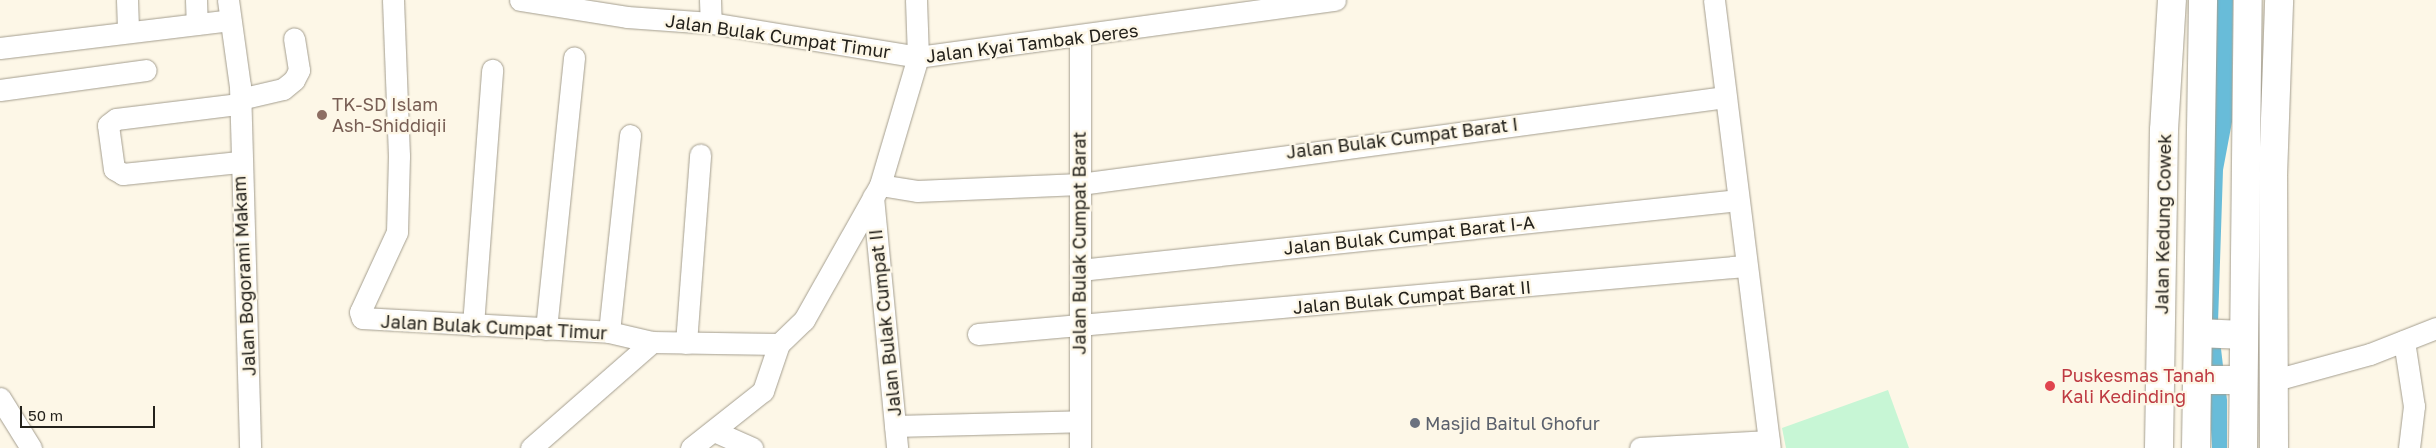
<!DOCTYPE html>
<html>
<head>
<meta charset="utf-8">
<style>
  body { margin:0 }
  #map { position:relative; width:2436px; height:448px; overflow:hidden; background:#fdf7e7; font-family:"Golos Text",sans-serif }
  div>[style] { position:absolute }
  .green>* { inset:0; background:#c7f6d5 }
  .water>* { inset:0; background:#68bcd9 }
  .roads { filter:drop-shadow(0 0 1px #a49e8f) drop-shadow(0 0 1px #a49e8f) }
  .street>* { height:21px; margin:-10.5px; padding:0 10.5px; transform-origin:10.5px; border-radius:10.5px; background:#fff }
  .secondary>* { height:28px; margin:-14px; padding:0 14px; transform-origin:14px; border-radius:14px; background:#fff }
  .highway>* { height:28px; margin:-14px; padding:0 14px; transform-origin:14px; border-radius:14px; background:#fff }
  .dots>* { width:14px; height:14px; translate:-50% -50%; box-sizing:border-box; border:2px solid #fdf7e7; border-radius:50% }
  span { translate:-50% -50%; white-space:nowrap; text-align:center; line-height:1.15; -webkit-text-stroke:4.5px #fdf7e7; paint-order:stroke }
  .street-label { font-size:18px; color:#24221c }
  .education-label { font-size:18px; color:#785e54 }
  .left { translate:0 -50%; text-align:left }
  .health-label { font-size:18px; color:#be3a42 }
  .worship-label { font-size:18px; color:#5b616d }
  .scale { position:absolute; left:20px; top:406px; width:135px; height:22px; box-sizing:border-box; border:2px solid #24221c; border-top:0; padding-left:6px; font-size:15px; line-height:18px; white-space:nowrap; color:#24221c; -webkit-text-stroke:4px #fdf7e7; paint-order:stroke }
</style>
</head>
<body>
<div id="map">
  <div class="green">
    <i style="clip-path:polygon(1888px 390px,1909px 448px,1786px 448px,1782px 428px)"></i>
  </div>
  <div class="water">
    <i style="clip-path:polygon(2211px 0,2233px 0,2232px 122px,2223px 170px,2218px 323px,2227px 400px,2227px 448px,2212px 448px,2205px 320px)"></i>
  </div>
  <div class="roads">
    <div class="street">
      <i style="left:127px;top:0;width:31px;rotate:88deg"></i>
      <i style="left:196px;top:0;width:24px;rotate:88deg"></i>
      <i style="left:228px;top:0;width:87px;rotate:82.1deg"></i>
      <i style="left:240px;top:86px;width:362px;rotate:88.4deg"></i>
      <i style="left:393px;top:0;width:156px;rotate:87.8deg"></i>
      <i style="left:399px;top:156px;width:76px;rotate:91.5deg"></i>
      <i style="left:397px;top:232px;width:88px;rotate:114.8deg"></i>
      <i style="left:360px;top:312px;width:6px;rotate:72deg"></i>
      <i style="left:362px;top:318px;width:247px;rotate:3.2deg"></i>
      <i style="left:609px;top:332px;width:44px;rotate:13.1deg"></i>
      <i style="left:520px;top:0;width:108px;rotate:9deg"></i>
      <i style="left:627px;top:17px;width:84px;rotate:4.1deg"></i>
      <i style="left:711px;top:23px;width:210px;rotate:9.3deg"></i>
      <i style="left:918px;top:57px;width:57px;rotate:-92deg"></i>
      <i style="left:710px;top:0;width:23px;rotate:88deg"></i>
      <i style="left:1714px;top:0;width:451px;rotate:82.9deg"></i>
      <i style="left:0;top:48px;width:232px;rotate:-6.9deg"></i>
      <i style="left:0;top:90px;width:147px;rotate:-7.8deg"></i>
      <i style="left:240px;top:99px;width:44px;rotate:-13.1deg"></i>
      <i style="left:283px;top:89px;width:14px;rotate:-39deg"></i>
      <i style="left:294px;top:80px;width:11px;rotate:-63deg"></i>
      <i style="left:299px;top:70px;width:32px;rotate:-99deg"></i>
      <i style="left:239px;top:162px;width:117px;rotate:174.1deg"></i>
      <i style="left:123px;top:174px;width:10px;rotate:-151deg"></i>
      <i style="left:114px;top:169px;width:44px;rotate:-97.8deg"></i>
      <i style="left:108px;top:125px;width:10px;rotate:-37deg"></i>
      <i style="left:116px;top:119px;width:124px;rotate:-7deg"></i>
      <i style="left:880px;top:185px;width:37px;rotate:9deg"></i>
      <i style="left:917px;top:191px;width:163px;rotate:-2.5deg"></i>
      <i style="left:1080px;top:184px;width:651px;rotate:-7.68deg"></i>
      <i style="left:873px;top:197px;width:252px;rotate:84.5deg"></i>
      <i style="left:1080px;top:270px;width:662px;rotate:-6.07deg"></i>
      <i style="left:473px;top:325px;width:256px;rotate:-85.7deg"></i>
      <i style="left:546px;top:329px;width:273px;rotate:-84.1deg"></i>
      <i style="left:609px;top:332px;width:198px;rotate:-83.9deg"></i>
      <i style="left:978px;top:334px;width:770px;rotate:-5.07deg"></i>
      <i style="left:2404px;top:341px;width:66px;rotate:81.3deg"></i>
      <i style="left:2414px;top:406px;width:42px;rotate:96.8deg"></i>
      <i style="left:686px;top:343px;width:189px;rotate:-85.7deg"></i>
      <i style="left:2275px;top:380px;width:98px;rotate:-15.3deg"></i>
      <i style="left:2370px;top:354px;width:71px;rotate:-21.5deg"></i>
      <i style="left:0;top:398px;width:59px;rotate:58.2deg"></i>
      <i style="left:895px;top:426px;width:185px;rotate:-1.5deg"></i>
      <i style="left:714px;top:431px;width:42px;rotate:24.1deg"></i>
      <i style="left:531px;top:448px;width:161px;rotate:-41.2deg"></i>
      <i style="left:652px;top:342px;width:127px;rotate:0.9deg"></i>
      <i style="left:779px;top:344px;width:35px;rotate:-44deg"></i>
      <i style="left:804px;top:320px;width:155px;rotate:-60.6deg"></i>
      <i style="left:880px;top:185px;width:134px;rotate:-73.5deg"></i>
      <i style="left:918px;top:57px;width:421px;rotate:-7.8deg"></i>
      <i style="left:691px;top:448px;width:92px;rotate:-38.4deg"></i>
      <i style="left:763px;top:391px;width:50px;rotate:-71.2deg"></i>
      <i style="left:1080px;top:448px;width:411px;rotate:-90deg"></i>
      <i style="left:1640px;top:448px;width:129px;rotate:-3.1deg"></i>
    </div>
    <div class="secondary">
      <i style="left:2159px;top:448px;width:318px;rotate:-89.1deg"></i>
      <i style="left:2164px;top:130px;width:130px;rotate:-86.5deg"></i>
      <i style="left:2274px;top:448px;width:272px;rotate:-90.2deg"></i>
      <i style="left:2273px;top:176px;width:176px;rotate:-88deg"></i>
    </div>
    <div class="highway">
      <i style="left:2198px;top:333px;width:46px;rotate:2.5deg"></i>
      <i style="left:2197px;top:380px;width:46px"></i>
      <i style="left:2196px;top:448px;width:448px;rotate:-89.1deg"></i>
      <i style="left:2243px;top:448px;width:448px;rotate:-89.4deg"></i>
    </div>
  </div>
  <div class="dots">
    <i style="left:322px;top:115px;background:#8d6e63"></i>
    <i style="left:2050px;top:386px;background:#e0444e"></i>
    <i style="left:1415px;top:423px;background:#6b7280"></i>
  </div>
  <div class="street-label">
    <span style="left:778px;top:36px;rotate:8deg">Jalan Bulak Cumpat Timur</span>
    <span style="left:1032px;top:43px;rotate:-7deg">Jalan Kyai Tambak Deres</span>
    <span style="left:1402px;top:138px;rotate:-7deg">Jalan Bulak Cumpat Barat I</span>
    <span style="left:2163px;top:224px;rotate:-89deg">Jalan Kedung Cowek</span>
    <span style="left:1409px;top:235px;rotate:-6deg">Jalan Bulak Cumpat Barat I-A</span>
    <span style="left:1079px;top:243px;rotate:-90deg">Jalan Bulak Cumpat Barat</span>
    <span style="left:244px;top:276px;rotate:-93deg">Jalan Bogorami Makam</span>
    <span style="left:1412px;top:297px;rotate:-5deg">Jalan Bulak Cumpat Barat II</span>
    <span style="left:885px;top:323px;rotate:-96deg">Jalan Bulak Cumpat II</span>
    <span style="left:494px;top:327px;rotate:3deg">Jalan Bulak Cumpat Timur</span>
  </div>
  <div class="education-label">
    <span class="left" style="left:332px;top:115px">TK-SD Islam<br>Ash-Shiddiqii</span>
  </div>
  <div class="health-label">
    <span class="left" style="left:2061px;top:386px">Puskesmas Tanah<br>Kali Kedinding</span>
  </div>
  <div class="worship-label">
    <span class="left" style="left:1425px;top:423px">Masjid Baitul Ghofur</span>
  </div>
  <div class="scale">50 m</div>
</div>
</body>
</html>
